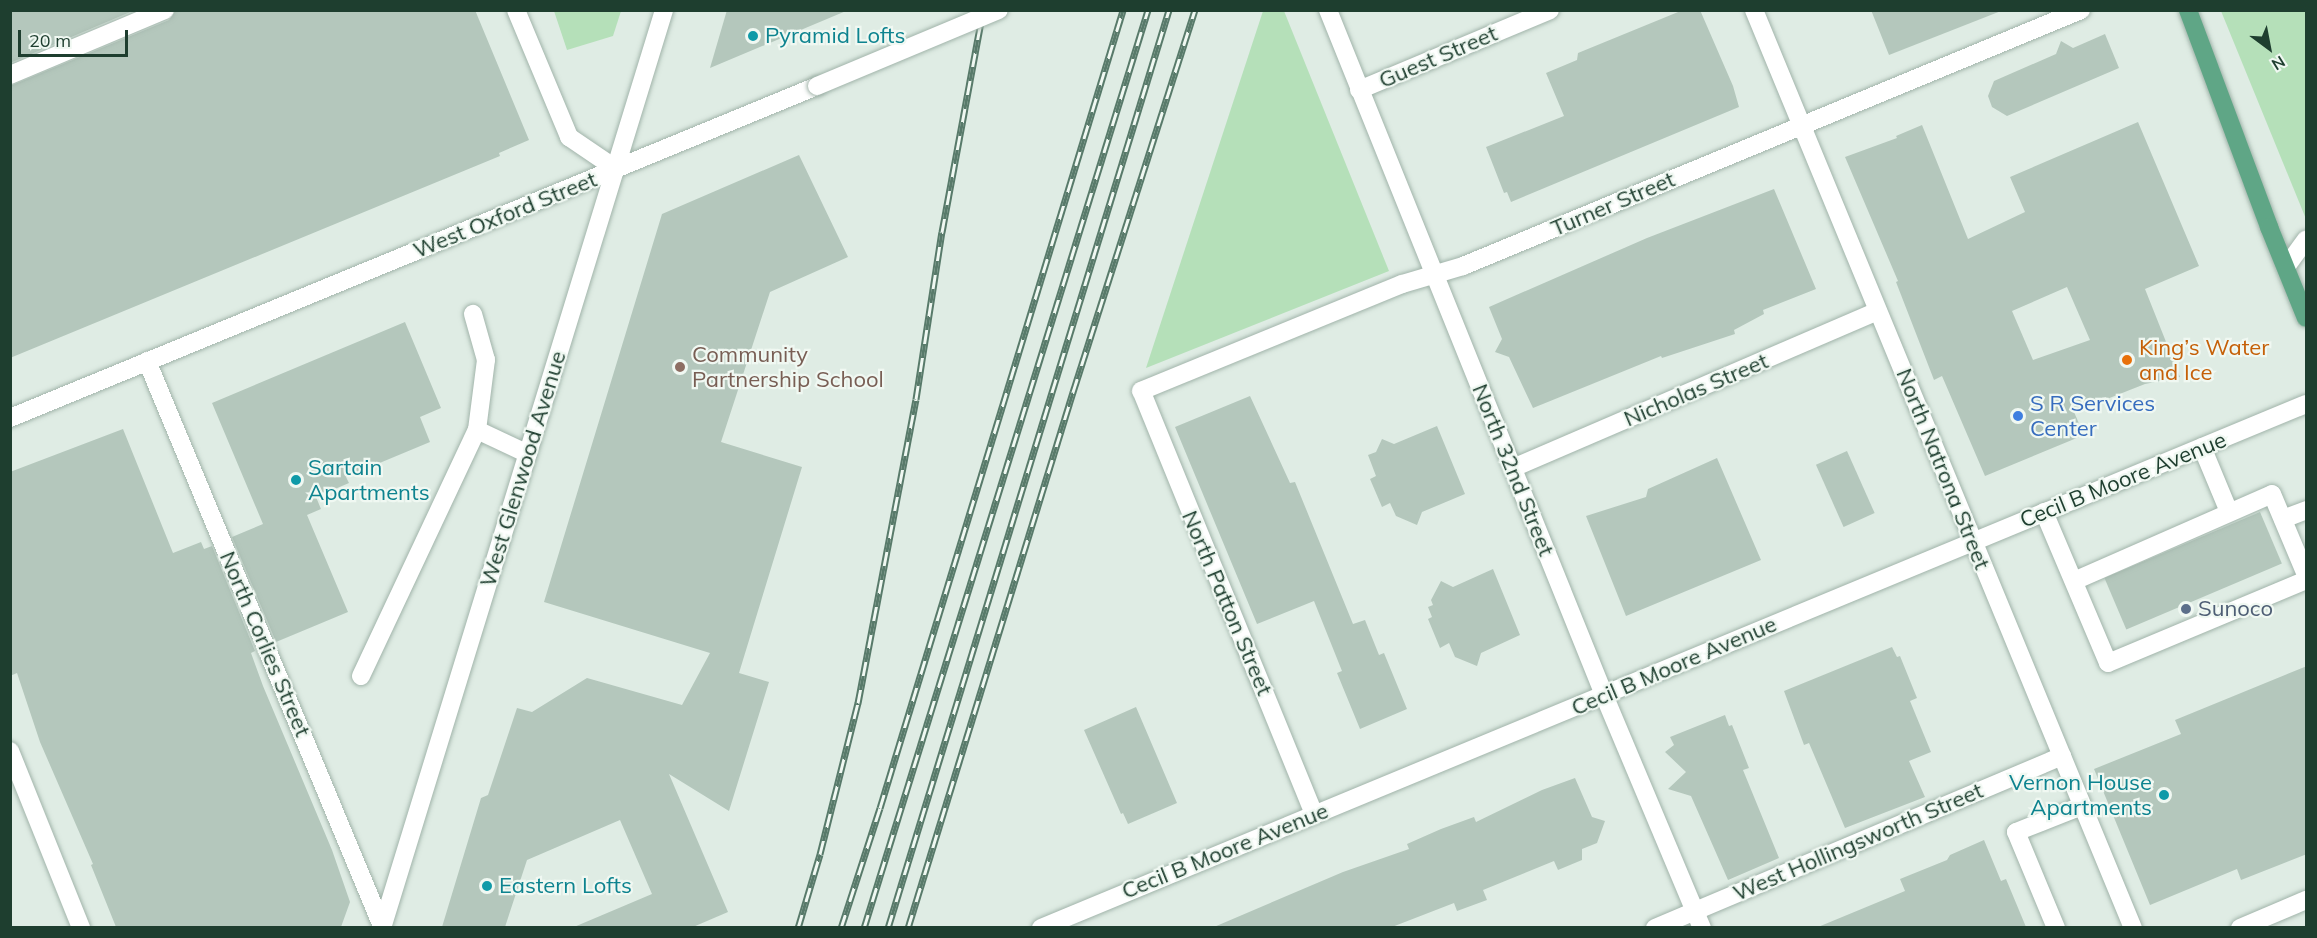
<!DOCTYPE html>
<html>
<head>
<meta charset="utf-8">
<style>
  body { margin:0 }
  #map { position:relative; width:2317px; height:938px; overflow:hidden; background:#dfece4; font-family:Mulish,sans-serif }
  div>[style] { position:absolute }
  .green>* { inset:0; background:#b5e0b9 }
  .building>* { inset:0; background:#b4c7bc; transform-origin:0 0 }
  .roads { filter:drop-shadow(0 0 2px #a1b4aa) drop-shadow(0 0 2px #a1b4aa) }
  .minor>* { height:18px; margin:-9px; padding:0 9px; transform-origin:9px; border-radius:9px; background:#fff }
  .major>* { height:18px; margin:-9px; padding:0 9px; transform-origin:9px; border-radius:9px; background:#5fa686 }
  .rail>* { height:7px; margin-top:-3.5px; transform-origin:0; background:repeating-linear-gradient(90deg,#f0f8f2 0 14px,#587a6a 0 28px); box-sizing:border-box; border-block:2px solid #587a6a }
  .bridges { filter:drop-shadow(0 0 2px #a1b4aa) drop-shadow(0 0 2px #a1b4aa) }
  .minor-bridge>* { height:18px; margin:-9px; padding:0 9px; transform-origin:9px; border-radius:9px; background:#fff }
  .dots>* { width:16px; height:16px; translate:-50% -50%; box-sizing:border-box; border:3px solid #f0f8f2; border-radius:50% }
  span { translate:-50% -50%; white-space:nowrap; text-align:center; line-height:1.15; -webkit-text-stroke:4.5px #f0f8f2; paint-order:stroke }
  .culture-label { font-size:22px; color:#0d838f }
  .left { translate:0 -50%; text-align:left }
  .right { translate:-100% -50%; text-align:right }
  .street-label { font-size:22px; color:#1e3e2f }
  .food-label { font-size:22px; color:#c56008 }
  .education-label { font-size:22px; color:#785e54 }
  .shop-label { font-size:22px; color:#366cbe }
  .service-label { font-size:22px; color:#4e5e75 }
  .frame { position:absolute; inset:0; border:12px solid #1e3e2f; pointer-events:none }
  .north { position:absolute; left:2239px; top:18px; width:60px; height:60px; -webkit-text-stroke:4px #f0f8f2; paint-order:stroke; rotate:148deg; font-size:16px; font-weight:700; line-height:24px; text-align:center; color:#1e3e2f }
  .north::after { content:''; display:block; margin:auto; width:21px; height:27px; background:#1e3e2f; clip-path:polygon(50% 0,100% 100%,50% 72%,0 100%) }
  .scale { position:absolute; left:18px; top:30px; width:110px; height:27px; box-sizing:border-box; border:3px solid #1e3e2f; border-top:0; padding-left:8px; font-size:18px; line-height:21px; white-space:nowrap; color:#1e3e2f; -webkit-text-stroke:4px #f0f8f2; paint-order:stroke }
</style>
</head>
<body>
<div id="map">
  <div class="green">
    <i style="clip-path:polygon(554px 11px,554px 10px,621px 11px,613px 36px,567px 50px)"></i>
    <i style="clip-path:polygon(1263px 11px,1284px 11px,1389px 271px,1146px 368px)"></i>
    <i style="clip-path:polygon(2221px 11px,2306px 11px,2306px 219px)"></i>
  </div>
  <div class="building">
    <i style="clip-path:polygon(10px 10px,135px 10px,10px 63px)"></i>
    <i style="clip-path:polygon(176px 10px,475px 10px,529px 140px,499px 153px,500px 156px,10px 358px,10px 86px,169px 20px)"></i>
    <i style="clip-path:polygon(727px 10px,846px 10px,846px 11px,710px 68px)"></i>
    <i style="clip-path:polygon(1683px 10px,1700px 10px,1733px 86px,1739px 107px,1511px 202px,1507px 192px,1504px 193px,1486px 147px,1564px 116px,1546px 73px,1577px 60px,1578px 53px)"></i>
    <i style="clip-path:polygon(1871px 10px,2001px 10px,2001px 11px,1889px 55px)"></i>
    <i style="clip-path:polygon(2105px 34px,2119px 68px,2007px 116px,1992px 107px,1988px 96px,1994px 81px,2056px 54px,2061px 41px,2073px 48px)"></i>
    <i style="clip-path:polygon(evenodd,2138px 122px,2199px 266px,2145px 289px,2180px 377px,2145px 384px,2074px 412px,2084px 435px,1985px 476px,1942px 376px,1934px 380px,1896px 282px,1898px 281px,1845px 157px,1897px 138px,1896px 136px,1922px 125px,1968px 239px,2025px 212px,2010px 177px,2138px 122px,2067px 287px,2090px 340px,2033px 360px,2012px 311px,2067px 287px)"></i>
    <i style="clip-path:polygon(799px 155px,848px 257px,770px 292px,721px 442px,802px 467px,739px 673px,769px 682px,729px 811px,669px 774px,728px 912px,693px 927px,574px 927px,652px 894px,620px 820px,527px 860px,505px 927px,442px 927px,481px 798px,488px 795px,517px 708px,532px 712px,587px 678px,682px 705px,710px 653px,544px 602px,662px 214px)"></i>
    <i style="clip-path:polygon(1774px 189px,1816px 289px,1763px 310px,1764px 314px,1734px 330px,1735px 334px,1662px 358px,1661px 356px,1533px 408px,1509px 357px,1495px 352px,1502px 339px,1489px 307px,1647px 238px)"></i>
    <i style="clip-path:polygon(405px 322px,441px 408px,420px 417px,430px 442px,346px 477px,349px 483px,316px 497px,321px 509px,307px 515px,348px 612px,276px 642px,232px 537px,263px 524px,212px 403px)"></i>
    <i style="clip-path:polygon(1250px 396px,1290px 483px,1295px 482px,1353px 624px,1365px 620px,1379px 655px,1384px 653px,1407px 709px,1360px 729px,1337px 673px,1342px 671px,1314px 601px,1257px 624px,1175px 427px)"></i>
    <i style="clip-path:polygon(1437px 426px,1465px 494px,1422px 512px,1417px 525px,1396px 516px,1390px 503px,1382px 507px,1370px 479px,1376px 476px,1368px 455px,1376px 452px,1382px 439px,1394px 444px)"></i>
    <i style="clip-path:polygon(123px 429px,173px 553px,201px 542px,204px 549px,212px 546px,255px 651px,251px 653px,263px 686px,332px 850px,350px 902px,341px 927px,116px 927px,91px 865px,93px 864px,40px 742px,17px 673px,10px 676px,10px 472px)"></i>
    <i style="left:1847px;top:451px;width:68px;height:34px;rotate:66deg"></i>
    <i style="clip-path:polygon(1717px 458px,1761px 560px,1626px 616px,1586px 516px,1646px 497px,1648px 489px)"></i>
    <i style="left:2260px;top:512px;width:56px;height:169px;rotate:67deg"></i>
    <i style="clip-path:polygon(1493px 569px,1520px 635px,1481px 653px,1477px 666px,1455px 657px,1449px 643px,1440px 648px,1428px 619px,1432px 617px,1428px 607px,1433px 605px,1431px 600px,1441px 581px,1453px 587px)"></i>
    <i style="clip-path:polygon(1892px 647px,1897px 657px,1900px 656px,1917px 698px,1910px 701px,1931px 752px,1909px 761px,1925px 797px,1845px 828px,1809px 743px,1804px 745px,1784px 691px)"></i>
    <i style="clip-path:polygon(2307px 666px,2307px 854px,2241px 880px,2237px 869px,2150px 905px,2094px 769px,2181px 734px,2175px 720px)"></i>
    <i style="clip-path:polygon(1136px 707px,1177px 803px,1128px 824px,1123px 813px,1121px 814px,1084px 730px)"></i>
    <i style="clip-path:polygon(1725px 715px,1729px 726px,1732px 725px,1749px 768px,1743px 770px,1779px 858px,1728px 880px,1691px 796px,1668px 789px,1686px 772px,1665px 752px,1674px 745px,1670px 737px)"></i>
    <i style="clip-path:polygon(1575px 778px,1592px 817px,1605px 821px,1597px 843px,1582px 849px,1582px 860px,1558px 870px,1554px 861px,1483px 890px,1487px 900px,1457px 911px,1454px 903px,1392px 927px,1214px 927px,1343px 872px,1409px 849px,1407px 844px,1441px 829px,1474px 817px,1476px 822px,1542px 790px)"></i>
    <i style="clip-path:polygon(1984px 840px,2001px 881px,2006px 879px,2026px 927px,1818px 927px,1905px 891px,1900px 879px,1947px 860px,1950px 855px)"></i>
  </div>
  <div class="roads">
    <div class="minor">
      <i style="left:516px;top:10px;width:138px;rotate:67.3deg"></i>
      <i style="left:569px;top:137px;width:57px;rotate:34.2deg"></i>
      <i style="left:1328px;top:10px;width:739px;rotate:68.05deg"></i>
      <i style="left:1604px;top:695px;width:253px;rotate:67.2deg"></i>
      <i style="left:1754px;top:10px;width:993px;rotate:67.57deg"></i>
      <i style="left:10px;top:75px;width:168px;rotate:-22.8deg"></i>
      <i style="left:1359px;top:90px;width:207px;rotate:-22.7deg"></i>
      <i style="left:2286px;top:267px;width:34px;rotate:-54deg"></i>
      <i style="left:147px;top:361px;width:612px;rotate:67.42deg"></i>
      <i style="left:10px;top:418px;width:873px;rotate:-22.36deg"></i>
      <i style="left:477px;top:430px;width:56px;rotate:25.2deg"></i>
      <i style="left:2202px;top:447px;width:70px;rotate:67.4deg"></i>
      <i style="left:1513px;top:468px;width:397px;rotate:-23.3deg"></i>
      <i style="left:2044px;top:512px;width:164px;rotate:67deg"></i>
      <i style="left:2108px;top:663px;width:215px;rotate:-22.7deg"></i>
      <i style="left:2283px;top:519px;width:25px;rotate:-21deg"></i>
      <i style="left:2074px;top:581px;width:216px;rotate:-23.7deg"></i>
      <i style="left:2272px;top:494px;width:88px;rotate:67.2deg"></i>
      <i style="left:361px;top:676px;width:272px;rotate:-64.8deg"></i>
      <i style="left:477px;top:430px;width:71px;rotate:-82.7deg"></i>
      <i style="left:486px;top:360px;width:48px;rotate:-105.8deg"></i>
      <i style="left:10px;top:751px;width:191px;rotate:68.1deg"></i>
      <i style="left:1314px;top:814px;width:457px;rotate:-112.2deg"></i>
      <i style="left:1141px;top:391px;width:282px;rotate:-22.3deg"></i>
      <i style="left:1402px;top:284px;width:64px;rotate:-16.4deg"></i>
      <i style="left:1463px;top:266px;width:669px;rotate:-22.5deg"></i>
      <i style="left:382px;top:928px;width:960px;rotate:-72.92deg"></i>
      <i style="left:1041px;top:928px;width:1369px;rotate:-22.5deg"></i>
      <i style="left:1655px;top:928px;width:442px;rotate:-22.9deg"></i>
      <i style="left:2056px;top:928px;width:104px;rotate:-112.6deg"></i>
      <i style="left:2016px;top:832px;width:71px;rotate:-21.5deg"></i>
      <i style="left:2240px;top:928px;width:72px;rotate:-23deg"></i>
    </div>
    <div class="major">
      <i style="left:2188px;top:10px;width:232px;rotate:69.5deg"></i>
      <i style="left:2269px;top:227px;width:98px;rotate:67.9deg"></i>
    </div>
  </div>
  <div class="rail">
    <i style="left:798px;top:928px;width:77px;rotate:-73.4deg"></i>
    <i style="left:820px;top:854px;width:156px;rotate:-75.9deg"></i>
    <i style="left:858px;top:703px;width:309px;rotate:-79.2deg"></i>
    <i style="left:916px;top:399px;width:169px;rotate:-81.2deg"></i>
    <i style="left:942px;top:232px;width:226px;rotate:-79.5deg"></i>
    <i style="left:841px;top:928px;width:126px;rotate:-72deg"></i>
    <i style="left:880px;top:808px;width:834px;rotate:-73.06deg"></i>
    <i style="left:864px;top:928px;width:961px;rotate:-72.81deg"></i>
    <i style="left:888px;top:928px;width:960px;rotate:-72.98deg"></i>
    <i style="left:908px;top:928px;width:561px;rotate:-72.89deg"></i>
    <i style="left:1073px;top:392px;width:401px;rotate:-72.3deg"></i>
  </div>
  <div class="bridges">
    <div class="minor-bridge">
      <i style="left:817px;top:86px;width:197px;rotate:-22.7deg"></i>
    </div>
  </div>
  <div class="dots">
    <i style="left:753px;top:36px;background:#0f9aa8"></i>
    <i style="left:2127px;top:360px;background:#e8710a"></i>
    <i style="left:680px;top:367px;background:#8d6e63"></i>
    <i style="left:2018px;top:416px;background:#3f7fe0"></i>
    <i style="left:296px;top:480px;background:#0f9aa8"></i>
    <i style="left:2186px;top:609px;background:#5c6f8a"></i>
    <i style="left:2164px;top:795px;background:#0f9aa8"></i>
    <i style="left:487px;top:886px;background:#0f9aa8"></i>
  </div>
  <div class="culture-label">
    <span class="left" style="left:765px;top:36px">Pyramid Lofts</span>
    <span class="left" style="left:308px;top:480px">Sartain<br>Apartments</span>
    <span class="right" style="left:2152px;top:795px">Vernon House<br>Apartments</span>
    <span class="left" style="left:499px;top:886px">Eastern Lofts</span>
  </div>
  <div class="street-label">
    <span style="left:1438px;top:57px;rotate:-23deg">Guest Street</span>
    <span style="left:1613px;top:204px;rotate:-23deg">Turner Street</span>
    <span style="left:505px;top:215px;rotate:-22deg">West Oxford Street</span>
    <span style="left:1696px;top:390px;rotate:-23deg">Nicholas Street</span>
    <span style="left:523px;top:469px;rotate:-73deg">West Glenwood Avenue</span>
    <span style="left:1943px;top:469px;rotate:68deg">North Natrona Street</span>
    <span style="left:1513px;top:470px;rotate:68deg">North 32nd Street</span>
    <span style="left:2123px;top:480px;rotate:-22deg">Cecil B Moore Avenue</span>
    <span style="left:1227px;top:603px;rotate:67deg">North Patton Street</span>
    <span style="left:265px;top:644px;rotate:67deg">North Corlies Street</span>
    <span style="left:1674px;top:666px;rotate:-23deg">Cecil B Moore Avenue</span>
    <span style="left:1858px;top:842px;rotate:-23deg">West Hollingsworth Street</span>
    <span style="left:1225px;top:851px;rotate:-22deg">Cecil B Moore Avenue</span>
  </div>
  <div class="food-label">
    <span class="left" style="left:2139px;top:360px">King’s Water<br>and Ice</span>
  </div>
  <div class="education-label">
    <span class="left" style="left:692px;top:367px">Community<br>Partnership School</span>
  </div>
  <div class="shop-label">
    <span class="left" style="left:2030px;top:416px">S R Services<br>Center</span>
  </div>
  <div class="service-label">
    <span class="left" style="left:2198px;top:609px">Sunoco</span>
  </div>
  <div class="frame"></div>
  <div class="north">N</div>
  <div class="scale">20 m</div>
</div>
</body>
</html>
